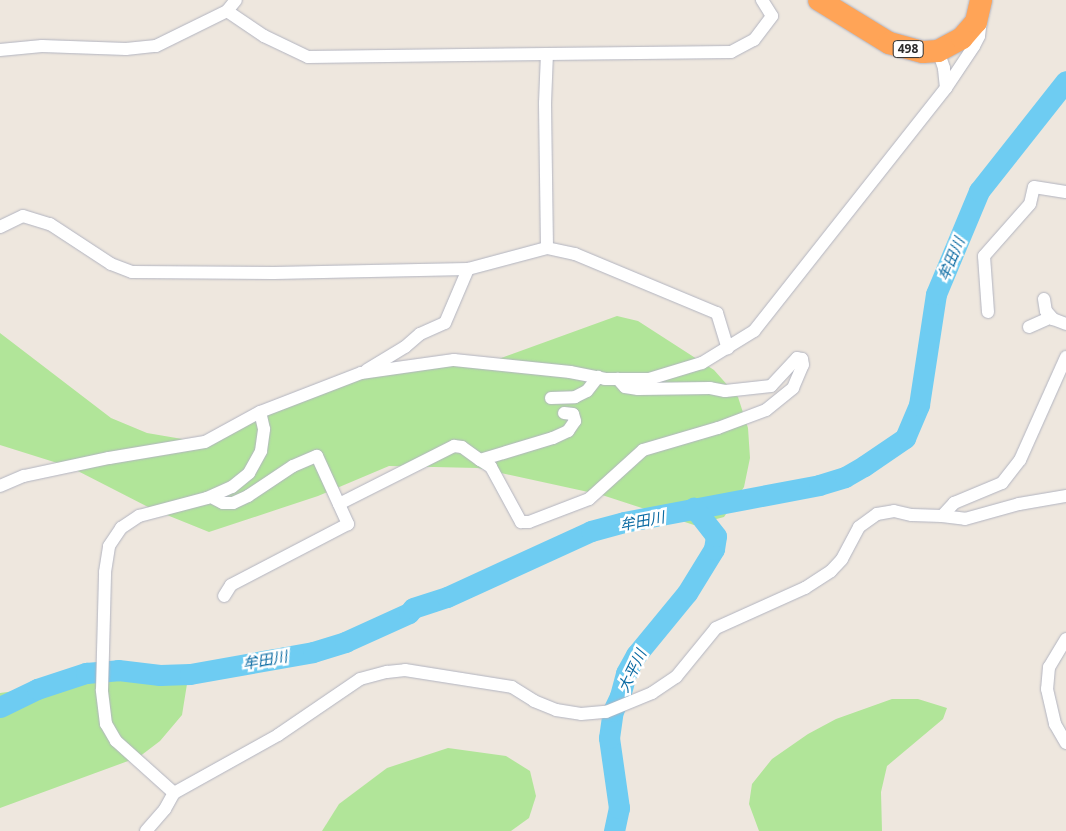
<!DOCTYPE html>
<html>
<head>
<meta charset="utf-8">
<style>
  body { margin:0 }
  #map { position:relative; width:1066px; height:831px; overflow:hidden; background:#eee7de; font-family:"Noto Sans","Noto Sans JP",sans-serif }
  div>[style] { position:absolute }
  .green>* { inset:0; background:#b1e599 }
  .river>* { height:21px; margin:-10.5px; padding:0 10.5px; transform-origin:10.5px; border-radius:10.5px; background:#6eccf2 }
  .roads { filter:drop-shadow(0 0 1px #b2b4c0) drop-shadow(0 0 1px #b2b4c0) }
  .street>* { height:12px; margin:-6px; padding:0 6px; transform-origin:6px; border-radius:6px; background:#fff }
  .highway>* { height:22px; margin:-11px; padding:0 11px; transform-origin:11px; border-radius:11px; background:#ffa457 }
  span { translate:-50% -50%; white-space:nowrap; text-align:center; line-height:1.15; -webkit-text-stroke:5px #fff; paint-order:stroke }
  .shield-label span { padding:1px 4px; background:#fff; border:1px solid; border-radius:4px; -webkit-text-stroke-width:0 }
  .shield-label { font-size:12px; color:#2c2c2c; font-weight:700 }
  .water-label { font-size:15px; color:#0a6aa2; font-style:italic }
</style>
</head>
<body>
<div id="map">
  <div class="green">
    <i style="clip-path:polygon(617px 316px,638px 321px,714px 370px,738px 397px,748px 428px,750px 458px,744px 487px,724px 517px,694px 525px,602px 495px,478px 468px,389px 466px,318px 496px,209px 532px,152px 509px,70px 467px,0 445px,0 333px,111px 418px,147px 433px,188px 440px,227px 435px,343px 374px,493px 361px)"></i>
    <i style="clip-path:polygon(105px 667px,156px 671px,174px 676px,187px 684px,182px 715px,160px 741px,139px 757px,0 808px,0 693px,38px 688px,74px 679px)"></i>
    <i style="clip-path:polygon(892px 699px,918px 699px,947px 708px,943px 719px,887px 766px,881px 792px,882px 831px,759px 831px,749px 804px,752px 784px,772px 759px,808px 734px,836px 719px)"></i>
    <i style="clip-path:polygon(448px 748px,506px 756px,530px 771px,536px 796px,529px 818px,511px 831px,322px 831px,339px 804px,387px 768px)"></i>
  </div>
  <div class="river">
    <i style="left:0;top:707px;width:41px;rotate:-25.9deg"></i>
    <i style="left:37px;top:689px;width:52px;rotate:-18.1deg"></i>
    <i style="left:86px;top:673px;width:32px;rotate:-5deg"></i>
    <i style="left:118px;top:670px;width:42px;rotate:6.8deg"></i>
    <i style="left:160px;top:675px;width:30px;rotate:-2deg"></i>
    <i style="left:190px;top:674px;width:125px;rotate:-10.1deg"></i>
    <i style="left:313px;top:652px;width:34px;rotate:-17deg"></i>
    <i style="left:345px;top:642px;width:70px;rotate:-24.4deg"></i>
    <i style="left:409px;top:613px;width:6px;rotate:-51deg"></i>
    <i style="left:413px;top:608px;width:36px;rotate:-18deg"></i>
    <i style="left:447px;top:597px;width:158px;rotate:-24.6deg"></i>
    <i style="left:591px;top:531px;width:34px;rotate:-15deg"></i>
    <i style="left:624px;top:522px;width:198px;rotate:-10.7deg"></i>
    <i style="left:819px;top:485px;width:27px;rotate:-17deg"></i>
    <i style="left:845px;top:477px;width:22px;rotate:-30deg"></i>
    <i style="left:864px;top:466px;width:50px;rotate:-34.3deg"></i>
    <i style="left:905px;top:438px;width:36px;rotate:-67deg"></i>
    <i style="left:919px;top:405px;width:112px;rotate:-81.3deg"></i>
    <i style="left:936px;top:294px;width:112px;rotate:-67.3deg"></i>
    <i style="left:979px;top:191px;width:140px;rotate:-51.7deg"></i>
    <i style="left:614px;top:831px;width:24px;rotate:-78deg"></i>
    <i style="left:619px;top:808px;width:71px;rotate:-98.1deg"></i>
    <i style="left:609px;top:738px;width:27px;rotate:-82deg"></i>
    <i style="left:613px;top:711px;width:17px;rotate:-65deg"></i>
    <i style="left:620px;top:696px;width:24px;rotate:-75deg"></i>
    <i style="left:626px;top:673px;width:21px;rotate:-61deg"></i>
    <i style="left:636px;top:655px;width:80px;rotate:-50.6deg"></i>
    <i style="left:687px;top:593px;width:52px;rotate:-58.5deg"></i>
    <i style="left:714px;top:549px;width:13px;rotate:-81deg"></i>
    <i style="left:716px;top:536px;width:36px;rotate:-128deg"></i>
  </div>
  <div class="roads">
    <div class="street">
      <i style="left:227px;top:11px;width:45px;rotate:34deg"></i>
      <i style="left:264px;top:36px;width:49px;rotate:25.5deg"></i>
      <i style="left:308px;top:57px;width:239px;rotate:-0.7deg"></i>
      <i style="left:0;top:50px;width:42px;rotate:-5.4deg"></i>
      <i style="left:42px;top:46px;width:84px;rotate:2deg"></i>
      <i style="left:126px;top:49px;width:30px;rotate:-6deg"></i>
      <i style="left:156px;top:46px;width:79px;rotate:-26.2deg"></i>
      <i style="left:227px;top:11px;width:14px;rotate:-51deg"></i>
      <i style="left:946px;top:88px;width:50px;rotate:-56.3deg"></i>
      <i style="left:974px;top:46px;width:11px;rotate:-63deg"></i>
      <i style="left:979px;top:36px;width:16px;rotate:-83deg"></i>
      <i style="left:0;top:227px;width:25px;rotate:-26deg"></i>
      <i style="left:23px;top:216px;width:28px;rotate:17deg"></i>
      <i style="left:50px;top:224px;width:73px;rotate:33.3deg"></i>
      <i style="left:111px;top:264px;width:22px;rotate:21deg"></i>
      <i style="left:132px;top:272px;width:142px;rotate:0.4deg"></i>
      <i style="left:274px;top:273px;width:194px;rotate:-1.2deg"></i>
      <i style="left:468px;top:269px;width:82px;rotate:-14.9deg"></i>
      <i style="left:547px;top:248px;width:29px;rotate:12deg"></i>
      <i style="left:575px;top:254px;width:154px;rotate:22.6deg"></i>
      <i style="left:717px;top:313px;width:37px;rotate:73deg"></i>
      <i style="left:547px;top:248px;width:145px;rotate:-90.8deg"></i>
      <i style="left:545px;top:103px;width:49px;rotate:-87.7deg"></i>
      <i style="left:547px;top:54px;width:184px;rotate:-0.6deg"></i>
      <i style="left:731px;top:52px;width:26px;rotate:-28deg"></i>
      <i style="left:754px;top:40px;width:30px;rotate:-53deg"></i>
      <i style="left:772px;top:16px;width:19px;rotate:-122deg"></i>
      <i style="left:1044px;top:299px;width:12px;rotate:81deg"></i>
      <i style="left:1046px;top:311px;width:11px;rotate:49deg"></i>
      <i style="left:1053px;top:319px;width:14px;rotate:21deg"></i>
      <i style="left:988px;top:312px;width:56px;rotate:-94.1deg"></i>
      <i style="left:984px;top:256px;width:69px;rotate:-48.5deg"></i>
      <i style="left:1030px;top:204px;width:17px;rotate:-77deg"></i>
      <i style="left:1034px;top:187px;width:32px;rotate:9deg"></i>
      <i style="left:1029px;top:327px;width:24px;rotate:-24deg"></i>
      <i style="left:367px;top:370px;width:44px;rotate:-31.2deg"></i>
      <i style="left:405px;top:347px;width:20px;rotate:-41deg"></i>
      <i style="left:420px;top:334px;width:27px;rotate:-24deg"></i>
      <i style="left:445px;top:323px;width:59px;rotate:-66.9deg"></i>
      <i style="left:551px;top:398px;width:24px;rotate:-2deg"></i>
      <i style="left:575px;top:397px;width:13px;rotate:-27deg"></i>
      <i style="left:587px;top:391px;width:18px;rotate:-52deg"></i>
      <i style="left:480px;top:460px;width:13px;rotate:32deg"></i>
      <i style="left:491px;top:467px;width:63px;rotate:61.4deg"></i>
      <i style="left:521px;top:522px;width:8px"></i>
      <i style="left:529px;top:522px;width:64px;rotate:-21deg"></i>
      <i style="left:589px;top:499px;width:73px;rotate:-42.2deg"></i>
      <i style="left:643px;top:450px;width:78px;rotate:-16.3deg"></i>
      <i style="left:718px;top:428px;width:51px;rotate:-20.6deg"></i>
      <i style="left:766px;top:410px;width:35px;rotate:-39deg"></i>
      <i style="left:793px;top:388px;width:25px;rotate:-67deg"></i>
      <i style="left:803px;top:365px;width:6px;rotate:-99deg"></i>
      <i style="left:802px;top:359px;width:5px;rotate:-169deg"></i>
      <i style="left:797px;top:358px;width:38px;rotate:133deg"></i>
      <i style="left:771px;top:386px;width:46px;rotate:173.8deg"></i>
      <i style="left:725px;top:391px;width:15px;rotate:-169deg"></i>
      <i style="left:710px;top:388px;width:72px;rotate:179.2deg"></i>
      <i style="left:638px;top:389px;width:13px;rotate:-171deg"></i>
      <i style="left:625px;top:387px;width:11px;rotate:-131deg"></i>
      <i style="left:0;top:486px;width:26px;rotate:-23deg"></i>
      <i style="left:24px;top:476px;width:87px;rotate:-12deg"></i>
      <i style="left:109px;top:458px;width:97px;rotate:-9.5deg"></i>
      <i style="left:205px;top:442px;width:63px;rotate:-28.6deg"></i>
      <i style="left:260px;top:412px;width:108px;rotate:-21.1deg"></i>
      <i style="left:361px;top:373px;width:94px;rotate:-8deg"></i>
      <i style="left:454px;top:360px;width:117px;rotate:5.9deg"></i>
      <i style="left:570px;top:372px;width:36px;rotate:11deg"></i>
      <i style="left:605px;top:379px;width:44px"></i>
      <i style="left:649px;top:379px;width:55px;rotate:-16.8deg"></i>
      <i style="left:702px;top:363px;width:61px;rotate:-31.6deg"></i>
      <i style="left:754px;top:331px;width:310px;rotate:-51.7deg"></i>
      <i style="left:946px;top:88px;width:20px;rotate:-96deg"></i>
      <i style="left:944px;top:68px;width:18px;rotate:-109deg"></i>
      <i style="left:211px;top:497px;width:13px;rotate:27deg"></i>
      <i style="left:223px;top:503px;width:10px"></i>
      <i style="left:233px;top:503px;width:17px;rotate:-25deg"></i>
      <i style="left:248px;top:496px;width:54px;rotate:-33.7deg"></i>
      <i style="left:293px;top:466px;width:26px;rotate:-23deg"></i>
      <i style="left:317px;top:456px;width:75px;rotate:65.5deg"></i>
      <i style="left:348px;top:524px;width:132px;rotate:152.5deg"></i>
      <i style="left:231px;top:585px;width:13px;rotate:122deg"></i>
      <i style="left:339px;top:504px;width:129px;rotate:-26.8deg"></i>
      <i style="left:454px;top:446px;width:8px;rotate:7deg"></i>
      <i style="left:462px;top:447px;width:22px;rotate:36deg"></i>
      <i style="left:480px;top:460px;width:76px;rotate:-16.8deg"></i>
      <i style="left:553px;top:438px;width:17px;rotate:-25deg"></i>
      <i style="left:568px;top:431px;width:12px;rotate:-55deg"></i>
      <i style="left:575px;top:421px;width:7px;rotate:-106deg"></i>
      <i style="left:573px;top:414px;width:9px;rotate:-174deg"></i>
      <i style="left:942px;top:516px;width:18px;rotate:-47deg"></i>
      <i style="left:954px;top:503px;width:52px;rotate:-22.6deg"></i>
      <i style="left:1002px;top:483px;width:29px;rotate:-52deg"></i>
      <i style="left:1020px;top:460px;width:113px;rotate:-65.9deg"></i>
      <i style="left:1066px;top:639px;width:33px;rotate:121deg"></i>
      <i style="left:1049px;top:667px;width:22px;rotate:95deg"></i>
      <i style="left:1047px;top:689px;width:36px;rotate:77deg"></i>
      <i style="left:1055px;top:724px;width:22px;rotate:60deg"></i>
      <i style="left:174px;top:793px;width:78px;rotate:-138.1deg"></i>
      <i style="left:116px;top:741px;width:20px;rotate:-120deg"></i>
      <i style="left:106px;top:724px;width:34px;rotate:-97deg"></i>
      <i style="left:102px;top:690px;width:118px;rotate:-88.5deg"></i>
      <i style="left:105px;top:572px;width:26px;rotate:-81deg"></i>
      <i style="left:109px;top:546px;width:22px;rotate:-56deg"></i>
      <i style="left:121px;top:528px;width:22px;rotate:-34deg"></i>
      <i style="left:139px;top:516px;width:70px;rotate:-14.8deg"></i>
      <i style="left:207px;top:498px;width:27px;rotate:-24deg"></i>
      <i style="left:232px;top:487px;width:22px;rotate:-39deg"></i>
      <i style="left:249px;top:473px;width:25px;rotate:-61deg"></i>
      <i style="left:261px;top:451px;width:22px;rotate:-82deg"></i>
      <i style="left:264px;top:429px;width:17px;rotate:-103deg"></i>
      <i style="left:146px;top:831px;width:29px;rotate:-49deg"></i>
      <i style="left:165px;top:809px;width:18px;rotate:-61deg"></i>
      <i style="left:174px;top:793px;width:119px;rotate:-29.1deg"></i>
      <i style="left:278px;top:735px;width:99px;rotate:-34.3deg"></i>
      <i style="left:360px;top:679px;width:28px;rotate:-15deg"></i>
      <i style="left:387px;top:672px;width:18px;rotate:-6deg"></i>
      <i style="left:405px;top:670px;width:108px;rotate:9deg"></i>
      <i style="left:512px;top:687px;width:26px;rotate:32deg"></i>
      <i style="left:534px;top:701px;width:24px;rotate:22deg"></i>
      <i style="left:556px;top:710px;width:25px;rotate:9deg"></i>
      <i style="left:581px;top:714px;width:25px;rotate:-5deg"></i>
      <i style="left:606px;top:712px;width:50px;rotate:-22.4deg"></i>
      <i style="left:652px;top:693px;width:29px;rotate:-34deg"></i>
      <i style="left:676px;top:677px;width:63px;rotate:-50.8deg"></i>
      <i style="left:716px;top:628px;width:98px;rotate:-24.2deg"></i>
      <i style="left:805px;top:588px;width:31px;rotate:-33deg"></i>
      <i style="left:831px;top:571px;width:16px;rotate:-47deg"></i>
      <i style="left:842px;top:559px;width:36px;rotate:-62deg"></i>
      <i style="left:859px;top:527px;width:22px;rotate:-36deg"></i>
      <i style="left:877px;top:514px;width:17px;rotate:-10deg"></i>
      <i style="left:894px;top:511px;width:18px;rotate:13deg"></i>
      <i style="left:912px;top:515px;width:30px;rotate:2deg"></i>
      <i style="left:942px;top:516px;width:23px;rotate:7deg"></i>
      <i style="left:965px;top:519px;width:56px;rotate:-15.5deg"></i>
      <i style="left:1019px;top:504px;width:48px;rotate:-9.7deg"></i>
    </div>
    <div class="highway">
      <i style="left:819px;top:0;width:82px;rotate:31.6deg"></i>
      <i style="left:889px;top:43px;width:35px;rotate:15deg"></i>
      <i style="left:923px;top:52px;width:15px;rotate:-4deg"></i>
      <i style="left:938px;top:51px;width:27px;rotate:-28deg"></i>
      <i style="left:962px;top:38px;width:21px;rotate:-49deg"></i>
      <i style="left:976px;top:22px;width:23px;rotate:-77deg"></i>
    </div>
  </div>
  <div class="shield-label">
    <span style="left:908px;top:49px">498</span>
  </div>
  <div class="water-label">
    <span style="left:951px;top:259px;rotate:-67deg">牟田川</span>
    <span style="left:642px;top:521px;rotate:-11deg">牟田川</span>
    <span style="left:265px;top:660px;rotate:-10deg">牟田川</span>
    <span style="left:632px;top:671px;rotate:-64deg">大平川</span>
  </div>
</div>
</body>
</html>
